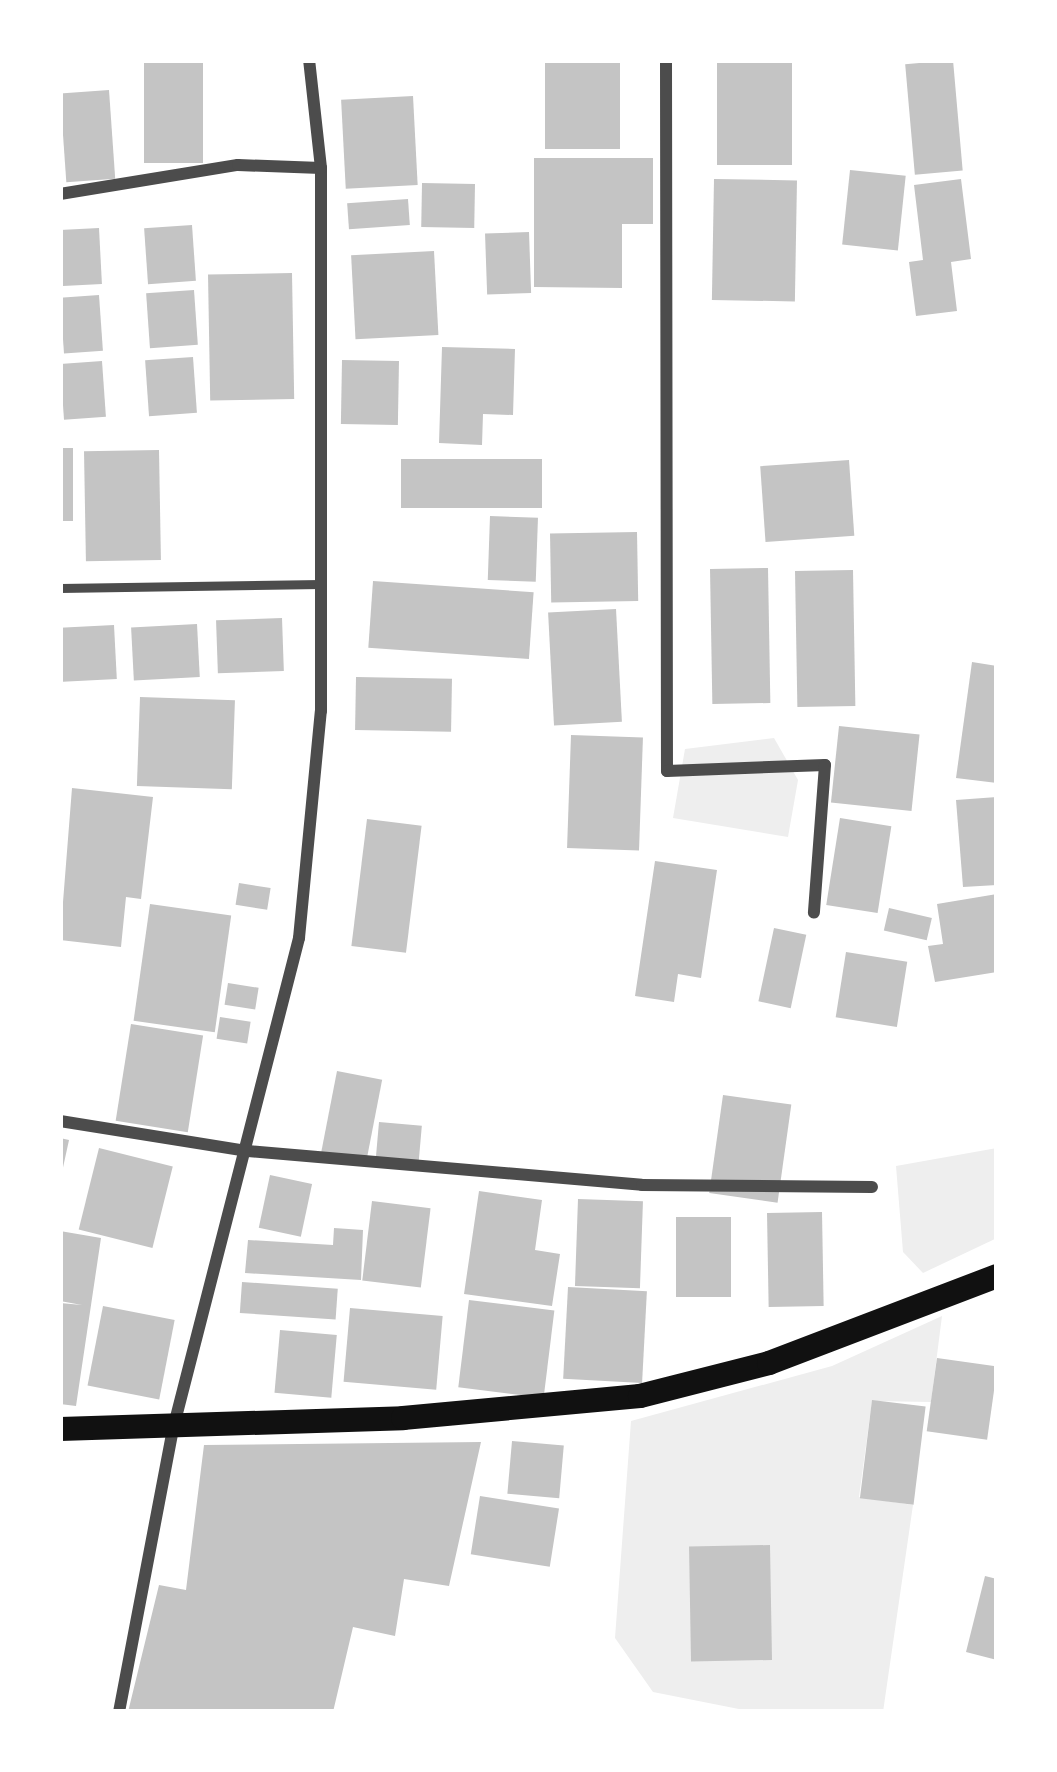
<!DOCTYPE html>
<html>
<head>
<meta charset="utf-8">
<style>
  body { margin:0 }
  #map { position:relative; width:1057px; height:1772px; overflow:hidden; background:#fff; font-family:Inter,sans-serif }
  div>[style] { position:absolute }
  .green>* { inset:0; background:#eee }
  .building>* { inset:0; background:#c4c4c4; transform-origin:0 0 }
  .service>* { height:9px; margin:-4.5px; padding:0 4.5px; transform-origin:4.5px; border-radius:4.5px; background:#4c4c4c }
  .minor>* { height:12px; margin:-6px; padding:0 6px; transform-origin:6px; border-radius:6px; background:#4c4c4c }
  .secondary>* { height:24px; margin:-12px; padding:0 12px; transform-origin:12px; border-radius:12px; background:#111 }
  span { translate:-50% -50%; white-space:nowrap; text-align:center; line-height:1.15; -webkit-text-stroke:9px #fff; paint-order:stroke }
  .frame { position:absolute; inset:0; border:63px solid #fff; pointer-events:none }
</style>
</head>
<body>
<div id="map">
  <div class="green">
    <i style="clip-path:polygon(774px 738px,798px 780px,788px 837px,673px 818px,685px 749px)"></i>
    <i style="clip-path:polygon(997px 1148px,997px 1238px,923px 1273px,903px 1252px,896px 1166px)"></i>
    <i style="clip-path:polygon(942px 1316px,931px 1402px,872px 1401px,859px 1497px,913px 1505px,883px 1712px,754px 1712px,653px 1692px,615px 1638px,631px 1421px,832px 1366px)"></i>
  </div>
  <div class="building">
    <i style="left:144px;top:60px;width:59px;height:103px"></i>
    <i style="left:545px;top:60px;width:75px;height:89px"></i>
    <i style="left:717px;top:60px;width:75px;height:105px"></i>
    <i style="left:953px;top:60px;width:111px;height:48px;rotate:85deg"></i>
    <i style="left:109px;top:90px;width:89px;height:49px;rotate:86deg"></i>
    <i style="left:413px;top:96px;width:89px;height:72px;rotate:87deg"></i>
    <i style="clip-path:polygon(534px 158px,653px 158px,653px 224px,622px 224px,622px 288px,534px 287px)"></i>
    <i style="left:850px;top:170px;width:56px;height:75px;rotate:6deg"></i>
    <i style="left:714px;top:179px;width:83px;height:121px;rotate:1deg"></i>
    <i style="clip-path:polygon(961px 179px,971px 259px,951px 262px,957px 311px,916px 316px,909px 262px,923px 260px,914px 185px)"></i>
    <i style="left:475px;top:184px;width:44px;height:53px;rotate:91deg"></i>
    <i style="left:408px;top:199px;width:26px;height:61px;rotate:86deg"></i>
    <i style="left:192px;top:225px;width:56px;height:48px;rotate:86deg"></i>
    <i style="left:99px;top:228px;width:56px;height:39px;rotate:87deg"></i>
    <i style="left:529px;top:232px;width:61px;height:44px;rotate:88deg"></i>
    <i style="left:434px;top:251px;width:84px;height:83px;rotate:87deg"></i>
    <i style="left:292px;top:273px;width:126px;height:84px;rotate:89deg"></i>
    <i style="left:194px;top:290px;width:55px;height:48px;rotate:86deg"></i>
    <i style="left:99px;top:295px;width:56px;height:39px;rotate:86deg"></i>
    <i style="clip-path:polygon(442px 347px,515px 349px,513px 415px,483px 414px,482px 445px,439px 443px)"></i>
    <i style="left:193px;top:357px;width:56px;height:48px;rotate:86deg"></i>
    <i style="left:342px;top:360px;width:57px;height:64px;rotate:1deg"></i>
    <i style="left:102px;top:361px;width:56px;height:42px;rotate:86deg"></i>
    <i style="left:60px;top:448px;width:13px;height:73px"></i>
    <i style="left:159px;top:450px;width:110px;height:75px;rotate:89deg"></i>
    <i style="left:401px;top:459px;width:141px;height:49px"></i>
    <i style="left:849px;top:460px;width:76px;height:89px;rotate:86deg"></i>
    <i style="left:490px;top:516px;width:48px;height:64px;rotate:2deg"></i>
    <i style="left:637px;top:532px;width:69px;height:87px;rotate:89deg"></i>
    <i style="left:768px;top:568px;width:135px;height:58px;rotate:89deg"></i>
    <i style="left:853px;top:570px;width:136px;height:58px;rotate:89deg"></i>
    <i style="left:373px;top:581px;width:161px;height:67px;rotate:4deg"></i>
    <i style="left:616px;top:609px;width:113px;height:68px;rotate:87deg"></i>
    <i style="left:282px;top:618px;width:53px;height:66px;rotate:88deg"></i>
    <i style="left:197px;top:624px;width:53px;height:66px;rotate:87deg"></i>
    <i style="left:114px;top:625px;width:54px;height:54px;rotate:87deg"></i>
    <i style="clip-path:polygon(972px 662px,997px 666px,997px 783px,956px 778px)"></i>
    <i style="left:356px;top:677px;width:96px;height:53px;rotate:1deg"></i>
    <i style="left:140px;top:697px;width:95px;height:89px;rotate:2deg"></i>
    <i style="left:839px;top:726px;width:81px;height:77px;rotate:6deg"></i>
    <i style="left:571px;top:735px;width:72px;height:113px;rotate:2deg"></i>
    <i style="clip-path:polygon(72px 788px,153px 797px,141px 899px,126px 897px,121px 947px,60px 940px)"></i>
    <i style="clip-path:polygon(997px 797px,997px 885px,963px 887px,956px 800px)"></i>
    <i style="left:840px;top:818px;width:52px;height:88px;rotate:9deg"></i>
    <i style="left:367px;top:819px;width:55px;height:128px;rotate:7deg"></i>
    <i style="clip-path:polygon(655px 861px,717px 870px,701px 978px,678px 974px,674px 1002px,635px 996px)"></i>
    <i style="left:239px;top:883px;width:32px;height:22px;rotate:9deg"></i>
    <i style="clip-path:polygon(997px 894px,997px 972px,935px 982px,928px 946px,943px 944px,937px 904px)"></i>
    <i style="left:150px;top:904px;width:82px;height:118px;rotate:8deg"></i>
    <i style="left:889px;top:908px;width:44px;height:23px;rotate:13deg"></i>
    <i style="left:774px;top:928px;width:33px;height:75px;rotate:12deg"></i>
    <i style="left:846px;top:952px;width:62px;height:66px;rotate:9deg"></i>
    <i style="left:228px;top:983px;width:31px;height:22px;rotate:9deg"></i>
    <i style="left:220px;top:1017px;width:31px;height:22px;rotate:9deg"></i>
    <i style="left:131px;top:1024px;width:73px;height:98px;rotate:9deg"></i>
    <i style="left:337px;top:1071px;width:46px;height:86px;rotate:11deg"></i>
    <i style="left:723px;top:1095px;width:69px;height:99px;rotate:8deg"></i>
    <i style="left:379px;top:1122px;width:43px;height:42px;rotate:5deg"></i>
    <i style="clip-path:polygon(60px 1138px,69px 1140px,62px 1172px,60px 1172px)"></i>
    <i style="left:99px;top:1148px;width:76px;height:84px;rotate:14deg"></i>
    <i style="left:270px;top:1175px;width:43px;height:54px;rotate:12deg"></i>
    <i style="clip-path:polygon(479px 1191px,542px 1200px,535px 1250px,560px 1254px,552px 1306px,464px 1294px)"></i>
    <i style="left:578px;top:1199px;width:65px;height:87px;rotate:2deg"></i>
    <i style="left:372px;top:1201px;width:59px;height:80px;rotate:7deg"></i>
    <i style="left:822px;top:1212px;width:94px;height:55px;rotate:89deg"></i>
    <i style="left:676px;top:1217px;width:55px;height:80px"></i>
    <i style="clip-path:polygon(334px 1228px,363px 1230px,361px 1280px,245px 1273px,248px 1240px,333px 1245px)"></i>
    <i style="clip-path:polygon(60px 1231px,101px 1238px,76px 1406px,60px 1404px,60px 1303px,82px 1305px,60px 1301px)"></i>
    <i style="left:242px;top:1282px;width:96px;height:31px;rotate:4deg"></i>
    <i style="left:568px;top:1287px;width:79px;height:92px;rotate:3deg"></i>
    <i style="left:469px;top:1300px;width:86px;height:88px;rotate:7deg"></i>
    <i style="left:103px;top:1306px;width:73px;height:81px;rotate:11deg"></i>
    <i style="left:350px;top:1308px;width:93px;height:74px;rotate:5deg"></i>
    <i style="left:280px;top:1330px;width:57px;height:63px;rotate:5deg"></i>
    <i style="left:937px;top:1358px;width:61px;height:74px;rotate:8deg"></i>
    <i style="left:872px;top:1400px;width:54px;height:99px;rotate:7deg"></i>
    <i style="left:512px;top:1441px;width:52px;height:53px;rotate:5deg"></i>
    <i style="clip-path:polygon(481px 1442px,449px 1586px,404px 1579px,395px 1636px,353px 1627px,333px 1712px,128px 1712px,159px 1585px,186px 1590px,204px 1445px)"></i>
    <i style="left:480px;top:1496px;width:80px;height:59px;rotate:9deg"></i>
    <i style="left:770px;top:1545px;width:115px;height:81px;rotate:89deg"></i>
    <i style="clip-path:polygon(985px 1576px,997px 1579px,997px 1660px,966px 1652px)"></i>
  </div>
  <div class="service">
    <i style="left:60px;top:588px;width:261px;rotate:-0.9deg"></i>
  </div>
  <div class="minor">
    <i style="left:666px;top:60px;width:711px;rotate:89.92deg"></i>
    <i style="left:667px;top:771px;width:158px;rotate:-2.2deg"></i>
    <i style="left:825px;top:765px;width:148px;rotate:94.3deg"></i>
    <i style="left:60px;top:194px;width:180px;rotate:-9.3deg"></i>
    <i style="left:238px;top:165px;width:83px;rotate:2.1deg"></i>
    <i style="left:60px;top:1121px;width:190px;rotate:9.1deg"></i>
    <i style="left:248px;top:1151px;width:395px;rotate:4.9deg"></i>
    <i style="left:642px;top:1185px;width:230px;rotate:0.5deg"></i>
    <i style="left:119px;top:1712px;width:292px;rotate:-79.2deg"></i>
    <i style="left:174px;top:1425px;width:503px;rotate:-75.6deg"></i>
    <i style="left:299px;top:938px;width:228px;rotate:-84.5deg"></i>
    <i style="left:321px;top:711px;width:543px;rotate:-90deg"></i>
    <i style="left:321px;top:168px;width:109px;rotate:-96.3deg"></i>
  </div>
  <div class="secondary">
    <i style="left:60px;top:1429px;width:343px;rotate:-1.8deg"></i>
    <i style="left:403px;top:1418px;width:238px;rotate:-5.3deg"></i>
    <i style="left:640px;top:1396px;width:133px;rotate:-14.3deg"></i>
    <i style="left:769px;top:1363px;width:244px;rotate:-20.9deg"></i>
  </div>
  <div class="frame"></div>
</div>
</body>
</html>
